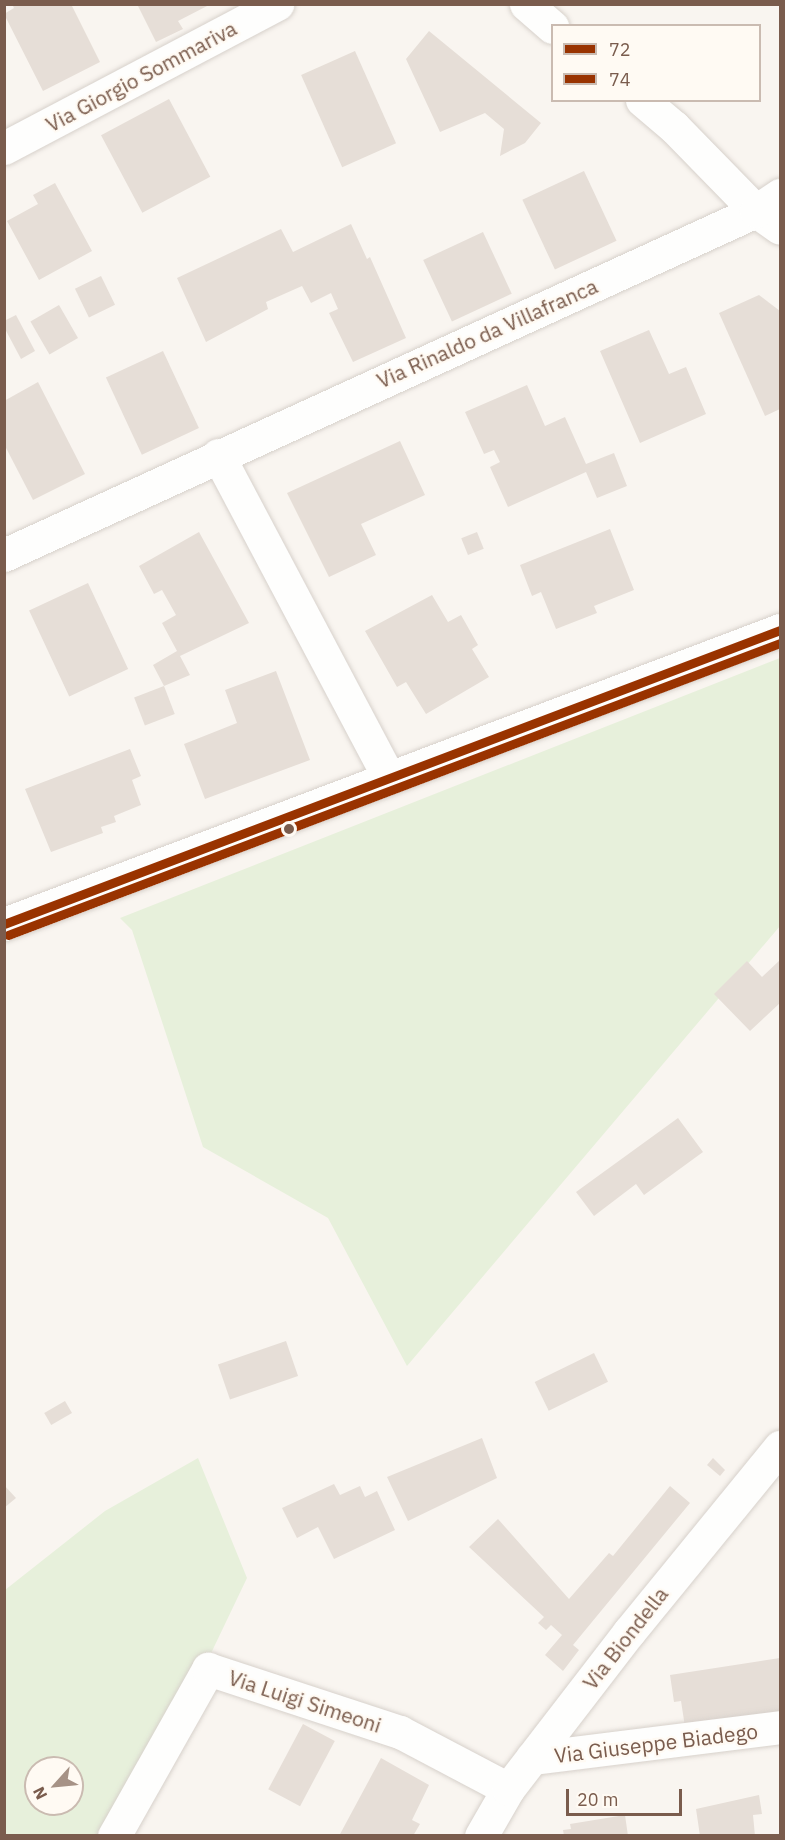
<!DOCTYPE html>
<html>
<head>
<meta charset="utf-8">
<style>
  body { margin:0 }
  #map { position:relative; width:785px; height:1840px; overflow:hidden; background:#f9f5f0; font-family:"IBM Plex Sans",sans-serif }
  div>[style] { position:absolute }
  .green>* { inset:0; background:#e7f0db }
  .building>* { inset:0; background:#e6ded7; transform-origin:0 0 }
  .roads { filter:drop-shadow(0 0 2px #d7d1cb) drop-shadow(0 0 2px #d7d1cb) }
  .minor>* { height:33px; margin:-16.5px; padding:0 16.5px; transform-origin:16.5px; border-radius:16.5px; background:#fefefd }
  .bus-1>* { height:9px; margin:-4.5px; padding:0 4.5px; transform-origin:4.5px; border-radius:4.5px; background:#930 }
  .bus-2>* { height:9px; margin:-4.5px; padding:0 4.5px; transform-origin:4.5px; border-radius:4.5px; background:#930 }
  .dots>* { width:16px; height:16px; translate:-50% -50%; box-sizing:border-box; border:3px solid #fffaf3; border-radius:50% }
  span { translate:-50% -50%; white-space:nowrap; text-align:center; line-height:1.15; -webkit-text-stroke:4.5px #fffaf3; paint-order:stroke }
  .street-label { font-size:21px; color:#7a5c4d }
  .frame { position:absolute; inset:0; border:6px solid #7a5c4d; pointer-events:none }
  .legend { position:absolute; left:551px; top:24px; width:210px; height:78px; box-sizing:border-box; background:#fffaf3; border:2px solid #cabbb1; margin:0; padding:8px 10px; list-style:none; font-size:18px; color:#7a5c4d }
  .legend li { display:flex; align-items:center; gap:12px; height:30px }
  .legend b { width:30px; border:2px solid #cabbb1 }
  .north { position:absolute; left:24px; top:1756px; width:60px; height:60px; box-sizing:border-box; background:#fffaf3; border:2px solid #cabbb1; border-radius:50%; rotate:243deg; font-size:16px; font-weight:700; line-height:24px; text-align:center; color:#7a5c4d }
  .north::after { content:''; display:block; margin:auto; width:21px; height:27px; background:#a69286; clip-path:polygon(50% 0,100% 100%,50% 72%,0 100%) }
  .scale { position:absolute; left:566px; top:1789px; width:116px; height:27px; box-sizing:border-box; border:3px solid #7a5c4d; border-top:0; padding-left:8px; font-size:18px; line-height:21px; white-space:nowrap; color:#7a5c4d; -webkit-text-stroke:4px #fffaf3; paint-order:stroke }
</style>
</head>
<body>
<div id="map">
  <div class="green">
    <i style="clip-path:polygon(780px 658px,780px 926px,407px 1366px,328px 1218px,203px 1147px,132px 930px,120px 918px)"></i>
    <i style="clip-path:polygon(evenodd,198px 1458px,247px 1578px,137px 1808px,121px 1835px,5px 1836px,5px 1590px,105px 1511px,198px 1458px,36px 1768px,72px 1768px,72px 1804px,36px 1804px,36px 1768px)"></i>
  </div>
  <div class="building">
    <i style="clip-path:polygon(12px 4px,71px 4px,100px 62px,43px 91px,4px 14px,14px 8px)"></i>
    <i style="clip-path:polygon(137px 4px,211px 4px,178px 21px,183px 29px,156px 42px)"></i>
    <i style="clip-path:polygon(429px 31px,541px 123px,525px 143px,500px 156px,504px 129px,485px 113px,440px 132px,406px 59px)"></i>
    <i style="left:355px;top:51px;width:101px;height:59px;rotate:66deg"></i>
    <i style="left:169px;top:99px;width:88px;height:77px;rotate:62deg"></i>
    <i style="left:584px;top:171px;width:77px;height:68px;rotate:65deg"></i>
    <i style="clip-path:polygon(55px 183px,92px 251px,39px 280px,7px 221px,38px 204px,33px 195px)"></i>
    <i style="clip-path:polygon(351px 224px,367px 259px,370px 257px,406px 338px,353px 362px,329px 313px,338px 309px,331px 293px,311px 303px,302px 286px,266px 302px,268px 309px,206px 342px,177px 278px,281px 229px,293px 252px)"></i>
    <i style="left:483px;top:232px;width:68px;height:66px;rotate:65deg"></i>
    <i style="left:101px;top:276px;width:32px;height:29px;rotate:64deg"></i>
    <i style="clip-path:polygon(759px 295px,780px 311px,780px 409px,765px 416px,719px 313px)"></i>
    <i style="left:59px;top:305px;width:38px;height:33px;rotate:60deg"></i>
    <i style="clip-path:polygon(16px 315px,35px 351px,21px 359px,4px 327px,4px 321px)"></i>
    <i style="clip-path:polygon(649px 330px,669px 374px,686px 367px,706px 414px,640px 443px,600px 351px)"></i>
    <i style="left:163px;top:351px;width:85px;height:63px;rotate:65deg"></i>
    <i style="clip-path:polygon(38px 382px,85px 474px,33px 500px,4px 444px,4px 401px)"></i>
    <i style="clip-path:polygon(527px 385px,545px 426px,565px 417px,586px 464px,614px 453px,627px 486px,597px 498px,586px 472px,508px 507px,490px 467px,500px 462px,494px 450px,484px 454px,465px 412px)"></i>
    <i style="clip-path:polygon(400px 441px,425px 495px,361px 524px,376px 555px,329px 577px,287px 493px)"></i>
    <i style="clip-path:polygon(610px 529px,634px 590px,594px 606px,597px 613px,556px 629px,541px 592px,532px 596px,520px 565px)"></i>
    <i style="clip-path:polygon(199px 532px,249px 623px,180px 656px,190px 675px,164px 686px,153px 665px,177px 651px,162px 623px,176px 615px,162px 590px,154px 594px,139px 566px)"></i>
    <i style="left:477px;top:532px;width:18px;height:17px;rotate:68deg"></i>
    <i style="left:88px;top:583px;width:95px;height:65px;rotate:65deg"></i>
    <i style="clip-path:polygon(432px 595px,448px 622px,461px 615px,478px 645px,472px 649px,489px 677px,426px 714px,406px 682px,397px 687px,365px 631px)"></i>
    <i style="clip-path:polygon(276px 671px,310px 760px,205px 799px,184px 744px,237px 723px,225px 690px)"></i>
    <i style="left:164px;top:686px;width:30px;height:32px;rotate:69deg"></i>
    <i style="clip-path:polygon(130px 749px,141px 776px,132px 780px,141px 805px,114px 816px,116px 822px,101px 827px,103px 833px,51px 852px,25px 789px)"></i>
    <i style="clip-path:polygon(780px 960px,780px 1003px,750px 1031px,714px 994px,747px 961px,762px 977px)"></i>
    <i style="clip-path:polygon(678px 1118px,703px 1152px,644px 1195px,636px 1184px,594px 1216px,576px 1192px)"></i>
    <i style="left:286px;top:1341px;width:37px;height:72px;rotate:71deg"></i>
    <i style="left:594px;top:1353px;width:32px;height:66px;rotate:64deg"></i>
    <i style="left:65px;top:1401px;width:14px;height:24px;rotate:60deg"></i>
    <i style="clip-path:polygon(482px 1438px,497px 1478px,408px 1521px,387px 1477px)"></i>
    <i style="clip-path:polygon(713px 1458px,725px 1470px,720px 1476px,707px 1465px)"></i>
    <i style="clip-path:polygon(334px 1484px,340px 1495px,360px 1486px,365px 1497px,377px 1491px,395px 1530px,334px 1559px,318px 1527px,297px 1538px,282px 1508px)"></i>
    <i style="clip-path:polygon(4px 1485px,16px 1498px,4px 1508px)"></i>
    <i style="clip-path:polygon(670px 1486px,690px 1503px,573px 1645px,579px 1650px,563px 1671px,545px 1655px,562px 1635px,551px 1625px,546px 1630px,538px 1623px,544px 1617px,469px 1547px,498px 1519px,569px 1599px,609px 1553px,613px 1556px)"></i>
    <i style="clip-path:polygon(780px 1658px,780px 1713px,685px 1727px,681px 1701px,674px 1702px,670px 1675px)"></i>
    <i style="left:303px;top:1724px;width:36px;height:74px;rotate:28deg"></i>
    <i style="clip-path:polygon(381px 1758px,429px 1785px,412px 1820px,420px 1824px,413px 1836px,339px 1836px)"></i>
    <i style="clip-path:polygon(759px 1795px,762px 1814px,753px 1815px,755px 1836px,700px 1836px,696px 1809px)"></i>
    <i style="clip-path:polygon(625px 1815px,628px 1836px,564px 1836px,563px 1830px,571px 1829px,570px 1824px)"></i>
  </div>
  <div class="roads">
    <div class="minor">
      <i style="left:526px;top:4px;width:35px;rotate:41deg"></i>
      <i style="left:642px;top:100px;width:42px;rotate:40.2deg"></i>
      <i style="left:674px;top:127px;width:117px;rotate:45.7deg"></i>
      <i style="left:756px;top:211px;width:29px;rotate:35deg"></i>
      <i style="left:4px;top:148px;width:309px;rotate:-27.8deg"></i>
      <i style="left:218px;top:455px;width:363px;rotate:62.1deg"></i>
      <i style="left:4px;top:555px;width:827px;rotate:-24.58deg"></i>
      <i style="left:756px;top:211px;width:29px;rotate:-34deg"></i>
      <i style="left:4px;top:924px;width:830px;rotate:-20.75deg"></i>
      <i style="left:532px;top:1758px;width:250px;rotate:-7.1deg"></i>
      <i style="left:114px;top:1836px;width:192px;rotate:-60.6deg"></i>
      <i style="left:208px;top:1669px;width:202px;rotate:18.2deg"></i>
      <i style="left:400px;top:1732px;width:122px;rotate:27.8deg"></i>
      <i style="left:481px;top:1836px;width:54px;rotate:-60.1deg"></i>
      <i style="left:508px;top:1789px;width:198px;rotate:-52.4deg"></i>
      <i style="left:629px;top:1632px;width:239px;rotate:-50.8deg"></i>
    </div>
  </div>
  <div class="bus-1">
    <i style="left:4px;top:924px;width:830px;rotate:-20.75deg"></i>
  </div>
  <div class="bus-2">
    <i style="left:8px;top:935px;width:825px;rotate:-20.72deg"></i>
  </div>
  <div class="dots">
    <i style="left:289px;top:829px;background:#7a5c4d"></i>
  </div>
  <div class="street-label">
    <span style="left:141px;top:76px;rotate:-28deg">Via Giorgio Sommariva</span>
    <span style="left:487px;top:333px;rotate:-24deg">Via Rinaldo da Villafranca</span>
    <span style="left:625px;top:1638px;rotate:-52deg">Via Biondella</span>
    <span style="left:305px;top:1701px;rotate:18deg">Via Luigi Simeoni</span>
    <span style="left:656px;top:1743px;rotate:-7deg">Via Giuseppe Biadego</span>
  </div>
  <div class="frame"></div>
  <ul class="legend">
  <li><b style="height:8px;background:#930"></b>72</li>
  <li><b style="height:8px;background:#930"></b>74</li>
  </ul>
  <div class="north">N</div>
  <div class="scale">20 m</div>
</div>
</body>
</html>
